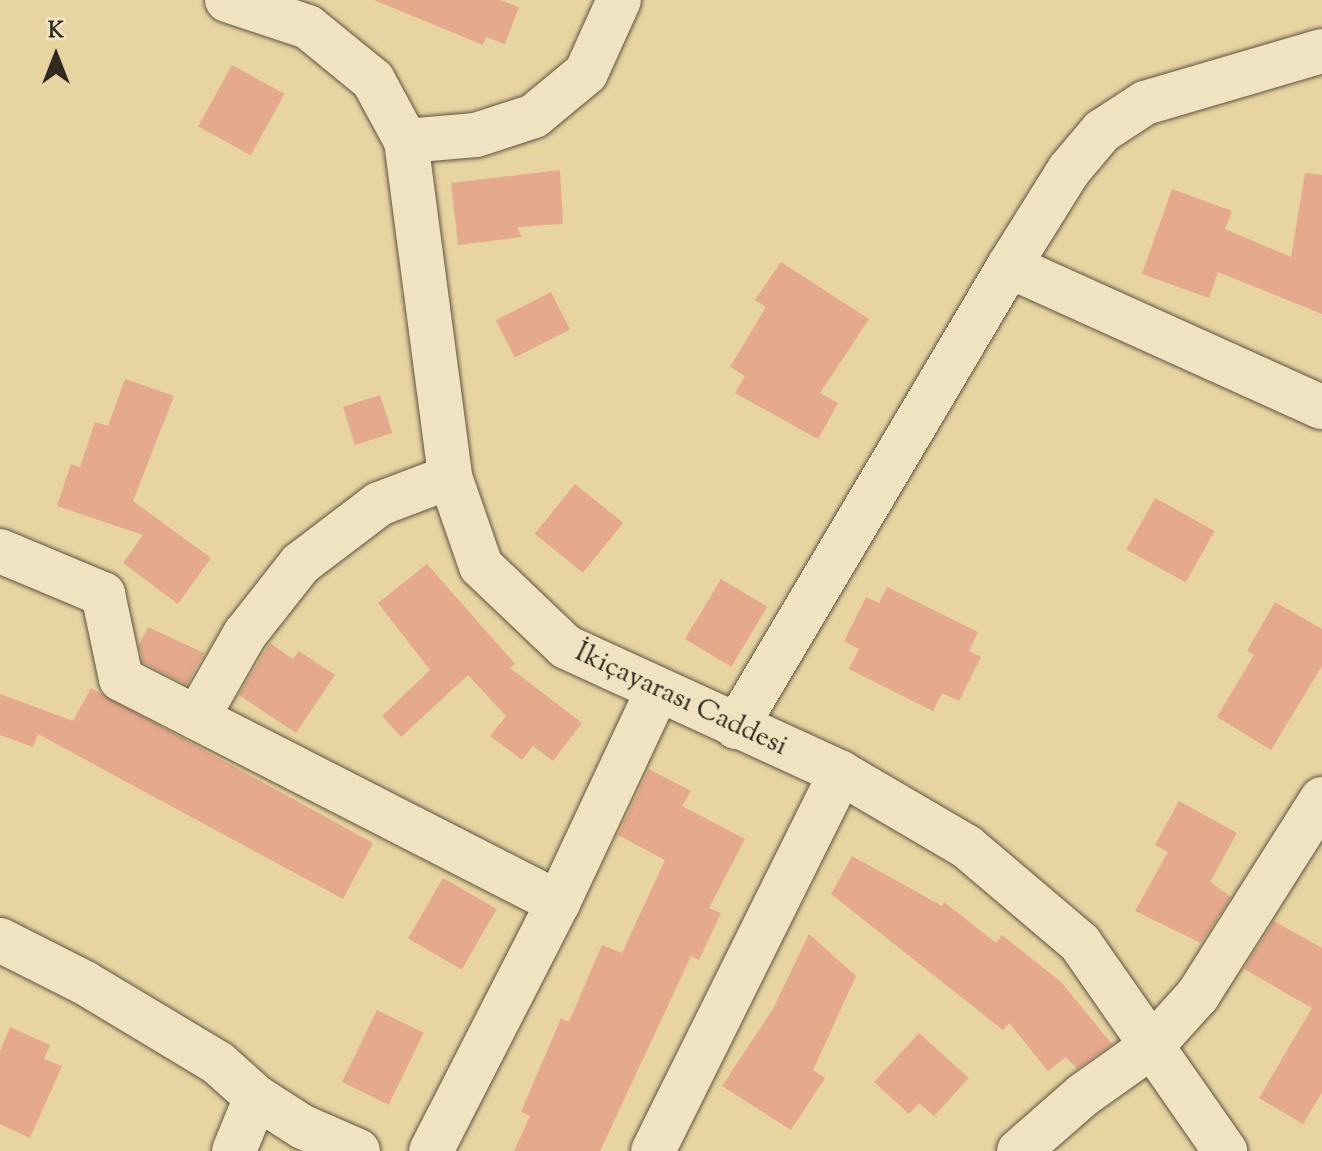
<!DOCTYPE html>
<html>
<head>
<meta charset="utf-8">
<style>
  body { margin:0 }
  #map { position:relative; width:1322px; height:1151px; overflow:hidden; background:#e7d4a1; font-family:"Sorts Mill Goudy",serif }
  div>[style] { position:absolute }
  .building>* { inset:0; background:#e5a98d; transform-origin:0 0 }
  .roads { filter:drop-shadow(0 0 2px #605440) drop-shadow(0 0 2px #605440) }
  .minor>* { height:44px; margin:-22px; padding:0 22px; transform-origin:22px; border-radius:22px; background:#efe3c2 }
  span { translate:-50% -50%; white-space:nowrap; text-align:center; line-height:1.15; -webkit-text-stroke:7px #efe3c2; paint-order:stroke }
  .street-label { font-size:28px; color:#332a1f }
  .north { position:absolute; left:16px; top:16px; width:80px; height:80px; -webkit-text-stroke:6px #efe3c2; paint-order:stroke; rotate:0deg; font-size:22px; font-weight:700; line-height:32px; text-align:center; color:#332a1f }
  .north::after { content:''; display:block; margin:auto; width:28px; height:36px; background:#332a1f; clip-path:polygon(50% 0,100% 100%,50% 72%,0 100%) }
</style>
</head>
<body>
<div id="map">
  <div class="building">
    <i style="clip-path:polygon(374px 0,500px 0,519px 7px,505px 44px,486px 37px,483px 45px)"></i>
    <i style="left:232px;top:65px;width:60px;height:70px;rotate:29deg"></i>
    <i style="clip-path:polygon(560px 170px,563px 224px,517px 227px,522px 237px,458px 245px,451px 183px)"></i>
    <i style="clip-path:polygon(1305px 173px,1322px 175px,1322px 314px,1218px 272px,1209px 298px,1142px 274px,1172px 189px,1232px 211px,1225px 229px,1291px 257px)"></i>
    <i style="clip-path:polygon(781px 262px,869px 319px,820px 393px,838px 403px,818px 439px,735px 393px,745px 376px,730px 367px,766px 307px,755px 300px)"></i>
    <i style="left:551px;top:292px;width:42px;height:62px;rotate:63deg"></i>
    <i style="clip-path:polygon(125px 379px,174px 396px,133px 501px,211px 558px,178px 604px,123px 563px,143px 535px,57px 506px,71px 464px,80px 467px,95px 422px,108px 426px)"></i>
    <i style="left:380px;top:395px;width:40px;height:39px;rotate:72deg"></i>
    <i style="left:575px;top:484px;width:62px;height:64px;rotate:39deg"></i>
    <i style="left:1155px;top:498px;width:68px;height:59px;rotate:29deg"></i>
    <i style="clip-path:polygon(427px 564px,515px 664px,510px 668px,582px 723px,553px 761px,533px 746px,522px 760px,490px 736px,506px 716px,468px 675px,401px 737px,382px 716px,430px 670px,378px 603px)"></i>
    <i style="left:721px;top:579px;width:54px;height:70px;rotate:31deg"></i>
    <i style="clip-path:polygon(887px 587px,978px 632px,969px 651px,981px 657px,959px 701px,942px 693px,933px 711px,849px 669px,859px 649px,844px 641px,866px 597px,879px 603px)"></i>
    <i style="clip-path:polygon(1275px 602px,1322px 629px,1322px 666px,1271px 750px,1217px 717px,1254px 655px,1247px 651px)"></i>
    <i style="clip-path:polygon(148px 627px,204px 653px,187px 685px,143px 662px,139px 645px)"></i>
    <i style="clip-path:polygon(270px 643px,293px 659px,299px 651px,335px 675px,296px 733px,239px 695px)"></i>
    <i style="clip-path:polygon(91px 688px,373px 843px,343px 899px,38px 734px,33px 747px,0 735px,0 694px,73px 721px)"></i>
    <i style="clip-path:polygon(649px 769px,691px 791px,682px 806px,745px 839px,709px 908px,721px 913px,699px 960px,691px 956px,600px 1151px,514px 1151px,530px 1116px,521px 1112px,561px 1018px,569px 1022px,602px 945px,622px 953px,665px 860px,618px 835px)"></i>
    <i style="clip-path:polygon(1179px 801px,1237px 833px,1210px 882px,1231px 897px,1201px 943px,1135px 911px,1168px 852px,1155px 845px)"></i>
    <i style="clip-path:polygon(852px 856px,942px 906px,944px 902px,996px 943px,1002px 935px,1061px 982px,1112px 1044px,1077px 1069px,1066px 1057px,1048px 1071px,1009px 1023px,1003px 1030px,831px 894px)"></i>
    <i style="left:443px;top:878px;width:62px;height:70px;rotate:30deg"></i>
    <i style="clip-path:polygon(1274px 921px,1322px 948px,1322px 1092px,1303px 1124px,1259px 1098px,1312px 1008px,1244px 969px)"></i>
    <i style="clip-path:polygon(809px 934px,856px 976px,813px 1070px,825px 1078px,791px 1130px,722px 1086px,773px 1009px)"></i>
    <i style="left:377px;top:1010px;width:52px;height:80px;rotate:26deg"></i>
    <i style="clip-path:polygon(10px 1027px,50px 1045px,44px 1059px,62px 1066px,30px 1138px,0 1124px,0 1051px)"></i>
    <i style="clip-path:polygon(919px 1033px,969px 1078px,934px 1116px,919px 1103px,909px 1114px,874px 1082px)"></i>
  </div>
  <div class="roads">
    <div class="minor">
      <i style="left:227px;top:0;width:85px;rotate:18.4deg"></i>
      <i style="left:308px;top:27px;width:84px;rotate:39.2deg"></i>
      <i style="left:373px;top:80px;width:69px;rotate:61.6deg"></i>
      <i style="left:406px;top:141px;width:339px;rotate:82.5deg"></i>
      <i style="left:450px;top:477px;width:94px;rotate:70.8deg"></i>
      <i style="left:481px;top:566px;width:117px;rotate:43.6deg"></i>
      <i style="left:566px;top:647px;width:302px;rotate:24.6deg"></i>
      <i style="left:841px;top:773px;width:146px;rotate:30.4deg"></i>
      <i style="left:967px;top:847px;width:148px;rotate:40.3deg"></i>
      <i style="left:1080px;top:943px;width:254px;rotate:55.1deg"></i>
      <i style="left:406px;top:141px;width:70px;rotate:-4.9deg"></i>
      <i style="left:476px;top:135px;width:61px;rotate:-18.1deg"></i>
      <i style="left:534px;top:116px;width:67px;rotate:-39.6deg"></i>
      <i style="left:586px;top:73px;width:80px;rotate:-65.7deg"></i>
      <i style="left:1009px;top:266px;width:343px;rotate:24.3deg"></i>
      <i style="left:0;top:551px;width:112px;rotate:22.7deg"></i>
      <i style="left:103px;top:594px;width:87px;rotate:78deg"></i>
      <i style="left:121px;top:679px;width:491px;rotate:27.1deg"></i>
      <i style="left:197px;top:718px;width:97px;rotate:-60.3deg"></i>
      <i style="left:245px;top:634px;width:89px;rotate:-51.8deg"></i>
      <i style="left:300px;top:564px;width:99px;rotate:-37.2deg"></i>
      <i style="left:379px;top:504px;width:76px;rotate:-20.8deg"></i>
      <i style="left:736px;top:727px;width:536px;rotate:-59.37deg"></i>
      <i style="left:1009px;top:266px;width:113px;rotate:-58deg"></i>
      <i style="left:1069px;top:170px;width:51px;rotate:-49.8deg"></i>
      <i style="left:1102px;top:131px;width:51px;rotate:-33.1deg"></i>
      <i style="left:1145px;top:103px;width:184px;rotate:-16.4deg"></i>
      <i style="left:0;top:940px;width:95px;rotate:26.8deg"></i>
      <i style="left:85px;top:983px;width:155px;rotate:31deg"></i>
      <i style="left:218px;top:1063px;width:51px;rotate:41.8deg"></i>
      <i style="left:256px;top:1097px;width:58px;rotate:112.2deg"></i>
      <i style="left:256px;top:1097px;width:56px;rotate:32.6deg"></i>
      <i style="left:303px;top:1127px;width:60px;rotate:23.6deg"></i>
      <i style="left:431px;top:1151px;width:279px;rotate:-62.9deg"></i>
      <i style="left:558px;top:903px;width:235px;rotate:-64.9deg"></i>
      <i style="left:653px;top:1151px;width:422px;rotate:-63.6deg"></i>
      <i style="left:1019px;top:1151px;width:85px;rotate:-41.2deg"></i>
      <i style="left:1083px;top:1095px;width:85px;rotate:-35.4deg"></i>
      <i style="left:1152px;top:1046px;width:69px;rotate:-48deg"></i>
      <i style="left:1198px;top:995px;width:232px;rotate:-57.7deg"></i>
    </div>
  </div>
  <div class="street-label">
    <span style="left:681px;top:700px;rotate:25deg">İkiçayarası Caddesi</span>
  </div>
  <div class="north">K</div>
</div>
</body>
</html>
